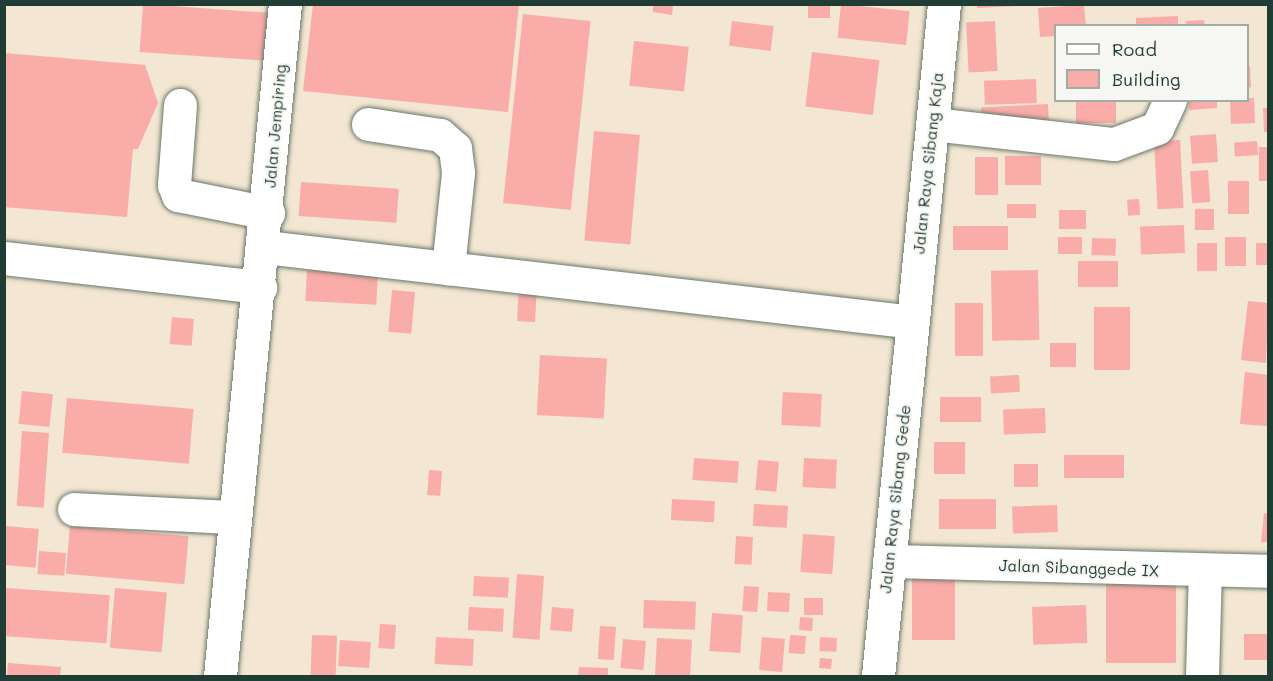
<!DOCTYPE html>
<html>
<head>
<meta charset="utf-8">
<style>
  body { margin:0 }
  #map { position:relative; width:1273px; height:681px; overflow:hidden; background:#f3e6d2; font-family:Mali,sans-serif }
  div>[style] { position:absolute }
  .building>* { inset:0; background:#f9aca8; transform-origin:0 0 }
  .roads { filter:drop-shadow(0 0 2px #69786b) drop-shadow(0 0 2px #69786b) }
  .minor>* { height:33px; margin:-16.5px; padding:0 16.5px; transform-origin:16.5px; border-radius:16.5px; background:#fff }
  .major>* { height:33px; margin:-16.5px; padding:0 16.5px; transform-origin:16.5px; border-radius:16.5px; background:#fff }
  span { translate:-50% -50%; white-space:nowrap; text-align:center; line-height:1.15; -webkit-text-stroke:4.5px #f6f6f2; paint-order:stroke }
  .street-label { font-size:16px; color:#1f3d34 }
  .frame { position:absolute; inset:0; border:6px solid #1f3d34; pointer-events:none }
  .legend { position:absolute; left:1054px; top:24px; width:195px; height:78px; box-sizing:border-box; background:#f6f6f2; border:2px solid #a0aca6; margin:0; padding:8px 10px; list-style:none; font-size:18px; color:#1f3d34 }
  .legend li { display:flex; align-items:center; gap:12px; height:30px }
  .legend b { width:30px; border:2px solid #a0aca6 }
</style>
</head>
<body>
<div id="map">
  <div class="building">
    <i style="left:143px;top:4px;width:127px;height:48px;rotate:4deg"></i>
    <i style="clip-path:polygon(313px 4px,519px 4px,508px 112px,303px 91px)"></i>
    <i style="clip-path:polygon(653px 4px,673px 4px,672px 15px,653px 12px)"></i>
    <i style="left:808px;top:4px;width:22px;height:14px"></i>
    <i style="left:841px;top:4px;width:69px;height:34px;rotate:6deg"></i>
    <i style="clip-path:polygon(977px 4px,1016px 4px,1016px 6px,977px 8px)"></i>
    <i style="clip-path:polygon(1084px 5px,1086px 26px,1056px 26px,1056px 36px,1040px 37px,1038px 8px)"></i>
    <i style="left:523px;top:14px;width:68px;height:190px;rotate:6deg"></i>
    <i style="clip-path:polygon(1178px 16px,1178px 26px,1136px 26px,1136px 18px)"></i>
    <i style="clip-path:polygon(1204px 20px,1205px 26px,1186px 26px,1186px 21px)"></i>
    <i style="left:732px;top:21px;width:42px;height:25px;rotate:7deg"></i>
    <i style="left:995px;top:21px;width:50px;height:29px;rotate:87deg"></i>
    <i style="left:634px;top:41px;width:55px;height:45px;rotate:6deg"></i>
    <i style="left:812px;top:52px;width:68px;height:55px;rotate:7deg"></i>
    <i style="clip-path:polygon(4px 53px,145px 65px,158px 103px,138px 149px,133px 149px,127px 217px,4px 207px)"></i>
    <i style="clip-path:polygon(1248px 66px,1250px 66px,1251px 87px,1248px 88px)"></i>
    <i style="left:1036px;top:79px;width:24px;height:52px;rotate:88deg"></i>
    <i style="clip-path:polygon(1248px 98px,1254px 98px,1255px 123px,1231px 124px,1230px 100px)"></i>
    <i style="left:1076px;top:100px;width:40px;height:23px"></i>
    <i style="clip-path:polygon(1189px 100px,1217px 100px,1217px 108px,1189px 110px)"></i>
    <i style="left:1048px;top:104px;width:19px;height:67px;rotate:87deg"></i>
    <i style="clip-path:polygon(1263px 108px,1268px 108px,1268px 132px,1264px 132px)"></i>
    <i style="left:594px;top:131px;width:46px;height:110px;rotate:5deg"></i>
    <i style="left:1216px;top:134px;width:28px;height:26px;rotate:86deg"></i>
    <i style="left:1180px;top:140px;width:68px;height:26px;rotate:87deg"></i>
    <i style="left:1257px;top:141px;width:14px;height:23px;rotate:86deg"></i>
    <i style="left:1259px;top:147px;width:9px;height:34px"></i>
    <i style="left:1005px;top:156px;width:36px;height:29px"></i>
    <i style="left:998px;top:157px;width:38px;height:23px;rotate:90deg"></i>
    <i style="left:1208px;top:170px;width:32px;height:18px;rotate:86deg"></i>
    <i style="left:1228px;top:181px;width:21px;height:33px"></i>
    <i style="left:301px;top:182px;width:98px;height:34px;rotate:4deg"></i>
    <i style="left:1139px;top:199px;width:16px;height:12px;rotate:86deg"></i>
    <i style="left:1007px;top:204px;width:29px;height:14px"></i>
    <i style="left:1195px;top:209px;width:19px;height:21px"></i>
    <i style="left:1059px;top:210px;width:27px;height:19px"></i>
    <i style="left:1184px;top:225px;width:28px;height:44px;rotate:88deg"></i>
    <i style="left:953px;top:226px;width:55px;height:24px"></i>
    <i style="left:1058px;top:237px;width:24px;height:17px"></i>
    <i style="left:1225px;top:237px;width:21px;height:29px"></i>
    <i style="left:1092px;top:238px;width:24px;height:17px;rotate:2deg"></i>
    <i style="left:1197px;top:243px;width:20px;height:28px"></i>
    <i style="left:1256px;top:243px;width:12px;height:22px"></i>
    <i style="left:1118px;top:261px;width:26px;height:40px;rotate:90deg"></i>
    <i style="left:307px;top:270px;width:71px;height:31px;rotate:3deg"></i>
    <i style="left:1038px;top:270px;width:70px;height:47px;rotate:89deg"></i>
    <i style="left:519px;top:284px;width:18px;height:37px;rotate:3deg"></i>
    <i style="left:392px;top:290px;width:23px;height:42px;rotate:5deg"></i>
    <i style="clip-path:polygon(1248px 301px,1268px 303px,1266px 363px,1241px 360px)"></i>
    <i style="left:955px;top:303px;width:28px;height:53px"></i>
    <i style="left:1094px;top:307px;width:36px;height:63px"></i>
    <i style="left:172px;top:317px;width:22px;height:27px;rotate:5deg"></i>
    <i style="left:1050px;top:343px;width:26px;height:24px"></i>
    <i style="left:540px;top:355px;width:67px;height:60px;rotate:3deg"></i>
    <i style="clip-path:polygon(1245px 372px,1268px 375px,1267px 426px,1240px 424px)"></i>
    <i style="left:1019px;top:375px;width:17px;height:29px;rotate:87deg"></i>
    <i style="left:22px;top:391px;width:31px;height:33px;rotate:6deg"></i>
    <i style="left:783px;top:392px;width:39px;height:33px;rotate:3deg"></i>
    <i style="left:981px;top:397px;width:25px;height:41px;rotate:90deg"></i>
    <i style="left:67px;top:398px;width:127px;height:55px;rotate:5deg"></i>
    <i style="left:1045px;top:408px;width:25px;height:42px;rotate:88deg"></i>
    <i style="left:22px;top:431px;width:27px;height:75px;rotate:4deg"></i>
    <i style="left:934px;top:442px;width:31px;height:32px"></i>
    <i style="left:1064px;top:455px;width:60px;height:23px"></i>
    <i style="left:694px;top:458px;width:45px;height:22px;rotate:4deg"></i>
    <i style="left:804px;top:458px;width:33px;height:29px;rotate:3deg"></i>
    <i style="left:758px;top:460px;width:21px;height:30px;rotate:5deg"></i>
    <i style="left:1038px;top:464px;width:23px;height:24px;rotate:90deg"></i>
    <i style="left:429px;top:470px;width:13px;height:25px;rotate:4deg"></i>
    <i style="left:672px;top:499px;width:43px;height:21px;rotate:3deg"></i>
    <i style="left:996px;top:499px;width:30px;height:57px;rotate:90deg"></i>
    <i style="left:754px;top:504px;width:34px;height:22px;rotate:3deg"></i>
    <i style="left:1057px;top:505px;width:27px;height:45px;rotate:88deg"></i>
    <i style="clip-path:polygon(1264px 513px,1268px 514px,1268px 542px,1261px 542px)"></i>
    <i style="left:5px;top:526px;width:34px;height:39px;rotate:5deg"></i>
    <i style="left:70px;top:526px;width:119px;height:48px;rotate:5deg"></i>
    <i style="left:803px;top:534px;width:32px;height:38px;rotate:4deg"></i>
    <i style="left:736px;top:536px;width:17px;height:28px;rotate:3deg"></i>
    <i style="left:39px;top:551px;width:27px;height:23px;rotate:4deg"></i>
    <i style="left:517px;top:574px;width:27px;height:64px;rotate:4deg"></i>
    <i style="left:912px;top:574px;width:43px;height:66px"></i>
    <i style="left:474px;top:576px;width:35px;height:20px;rotate:3deg"></i>
    <i style="left:1176px;top:578px;width:85px;height:70px;rotate:90deg"></i>
    <i style="left:744px;top:586px;width:15px;height:25px;rotate:4deg"></i>
    <i style="left:6px;top:588px;width:104px;height:48px;rotate:4deg"></i>
    <i style="left:115px;top:588px;width:52px;height:60px;rotate:5deg"></i>
    <i style="left:768px;top:592px;width:22px;height:19px;rotate:3deg"></i>
    <i style="left:804px;top:598px;width:19px;height:17px"></i>
    <i style="left:644px;top:600px;width:52px;height:28px;rotate:2deg"></i>
    <i style="left:1086px;top:605px;width:38px;height:54px;rotate:88deg"></i>
    <i style="left:469px;top:607px;width:35px;height:23px;rotate:3deg"></i>
    <i style="left:552px;top:607px;width:22px;height:23px;rotate:5deg"></i>
    <i style="left:712px;top:613px;width:31px;height:38px;rotate:4deg"></i>
    <i style="left:800px;top:617px;width:13px;height:13px;rotate:4deg"></i>
    <i style="left:380px;top:624px;width:16px;height:24px;rotate:4deg"></i>
    <i style="left:600px;top:626px;width:16px;height:33px;rotate:4deg"></i>
    <i style="left:1244px;top:634px;width:24px;height:26px"></i>
    <i style="left:312px;top:635px;width:25px;height:41px;rotate:2deg"></i>
    <i style="left:790px;top:635px;width:16px;height:18px;rotate:4deg"></i>
    <i style="left:436px;top:637px;width:38px;height:27px;rotate:3deg"></i>
    <i style="left:762px;top:637px;width:23px;height:33px;rotate:5deg"></i>
    <i style="left:820px;top:637px;width:17px;height:14px;rotate:3deg"></i>
    <i style="left:657px;top:638px;width:35px;height:38px;rotate:3deg"></i>
    <i style="left:623px;top:639px;width:23px;height:29px;rotate:5deg"></i>
    <i style="left:340px;top:640px;width:31px;height:26px;rotate:4deg"></i>
    <i style="left:820px;top:658px;width:12px;height:10px;rotate:5deg"></i>
    <i style="clip-path:polygon(8px 663px,61px 667px,60px 676px,7px 676px)"></i>
    <i style="clip-path:polygon(579px 667px,608px 668px,608px 676px,578px 676px)"></i>
  </div>
  <div class="roads">
    <div class="minor">
      <i style="left:180px;top:105px;width:80px;rotate:94.3deg"></i>
      <i style="left:174px;top:185px;width:11px;rotate:68deg"></i>
      <i style="left:178px;top:195px;width:92px;rotate:11.3deg"></i>
      <i style="left:368px;top:124px;width:73px;rotate:8.7deg"></i>
      <i style="left:440px;top:135px;width:20px;rotate:41deg"></i>
      <i style="left:455px;top:148px;width:25px;rotate:83deg"></i>
      <i style="left:458px;top:173px;width:96px;rotate:96deg"></i>
      <i style="left:932px;top:124px;width:183px;rotate:6.3deg"></i>
      <i style="left:1114px;top:144px;width:46px;rotate:-20.4deg"></i>
      <i style="left:1157px;top:128px;width:31px;rotate:-65deg"></i>
      <i style="left:265px;top:247px;width:652px;rotate:6.6deg"></i>
      <i style="left:4px;top:258px;width:258px;rotate:6.5deg"></i>
      <i style="left:74px;top:509px;width:160px;rotate:2.9deg"></i>
      <i style="left:889px;top:561px;width:379px;rotate:1.5deg"></i>
      <i style="left:220px;top:676px;width:675px;rotate:-84.48deg"></i>
      <i style="left:1202px;top:676px;width:105px;rotate:-88.4deg"></i>
    </div>
    <div class="major">
      <i style="left:878px;top:676px;width:675px;rotate:-84.39deg"></i>
    </div>
  </div>
  <div class="street-label">
    <span style="left:275px;top:126px;rotate:-85deg">Jalan Jempiring</span>
    <span style="left:928px;top:163px;rotate:-84deg">Jalan Raya Sibang Kaja</span>
    <span style="left:895px;top:499px;rotate:-84deg">Jalan Raya Sibang Gede</span>
    <span style="left:1079px;top:568px;rotate:2deg">Jalan Sibanggede IX</span>
  </div>
  <div class="frame"></div>
  <ul class="legend">
  <li><b style="height:8px;background:#fff"></b>Road</li>
  <li><b style="height:16px;background:#f9aca8"></b>Building</li>
  </ul>
</div>
</body>
</html>
